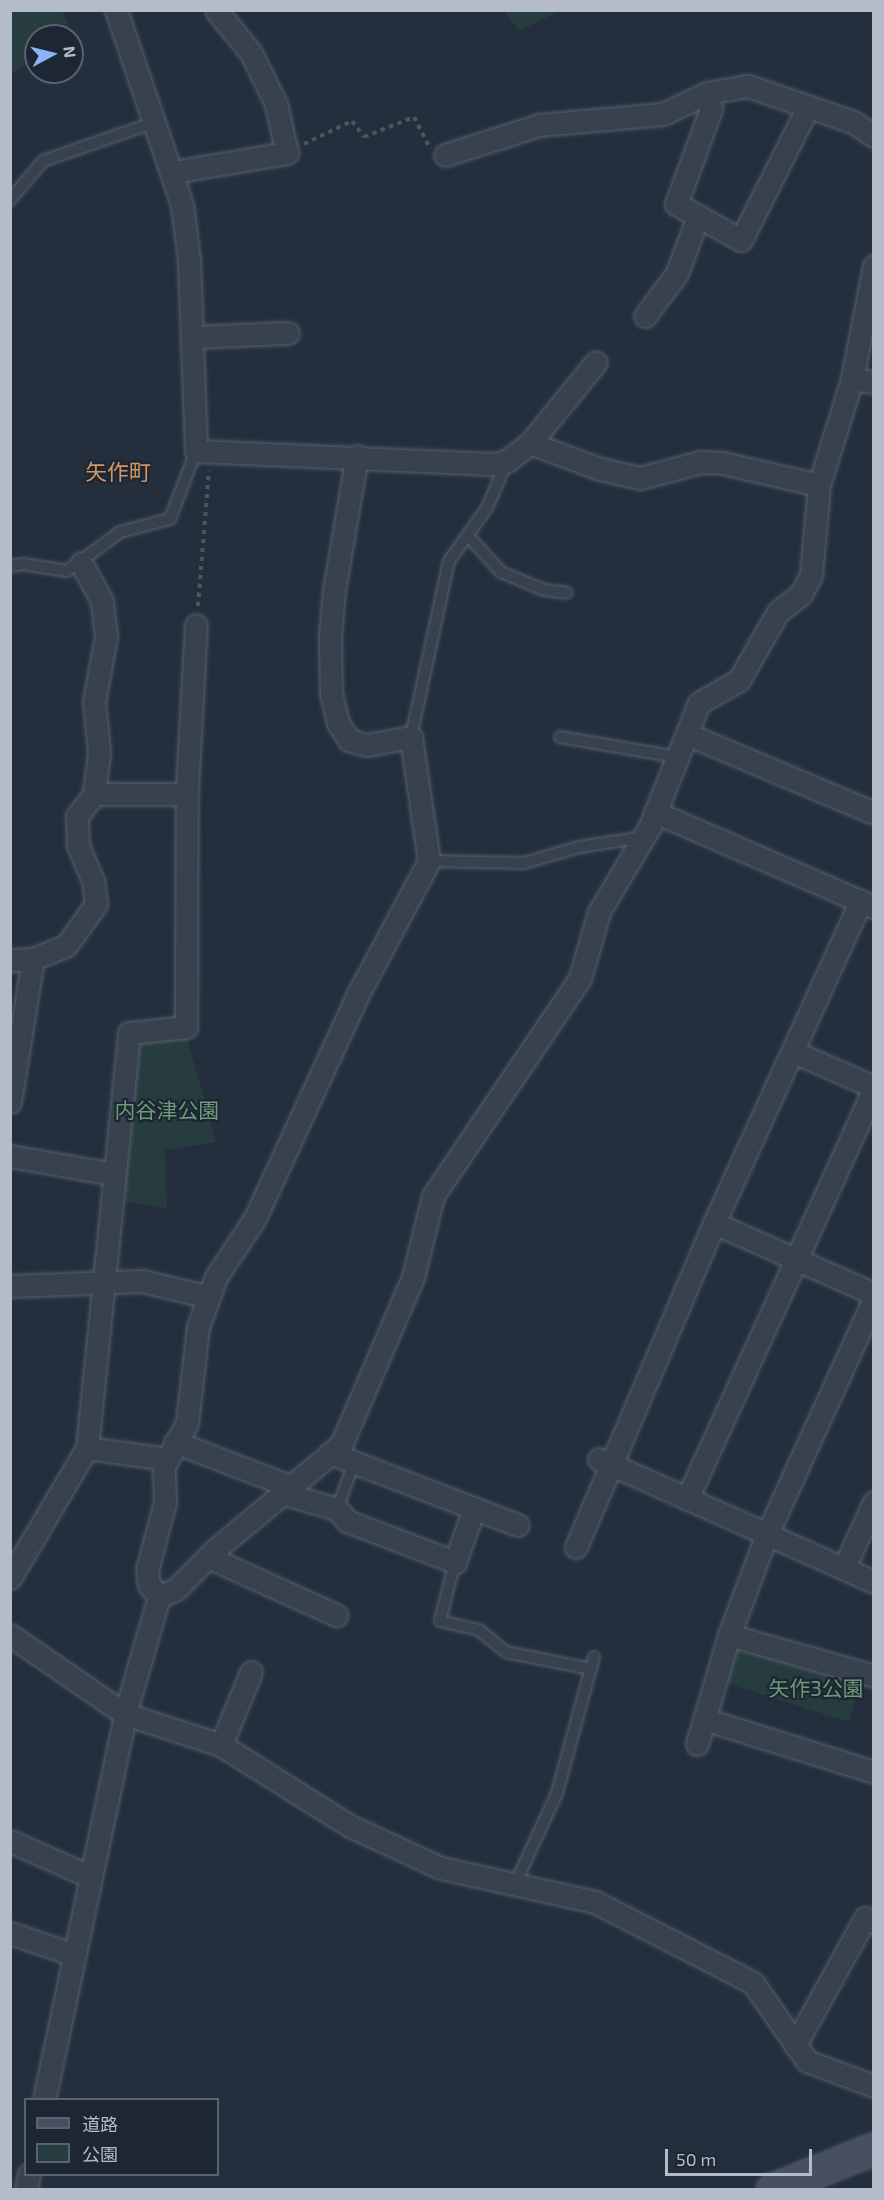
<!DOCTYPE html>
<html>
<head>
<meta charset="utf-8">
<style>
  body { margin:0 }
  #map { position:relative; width:884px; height:2200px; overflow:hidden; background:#242f3e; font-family:"Exo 2","Noto Sans JP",sans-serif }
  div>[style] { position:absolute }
  .green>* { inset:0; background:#263c3f }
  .path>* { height:4px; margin-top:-2px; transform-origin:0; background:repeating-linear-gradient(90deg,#44595c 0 4.5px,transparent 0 9px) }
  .roads { filter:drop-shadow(0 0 2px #565f6c) drop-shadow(0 0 2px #565f6c) }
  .lane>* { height:10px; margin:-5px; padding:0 5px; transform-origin:5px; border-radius:5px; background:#38414e }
  .street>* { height:21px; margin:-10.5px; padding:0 10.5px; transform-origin:10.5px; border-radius:10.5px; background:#38414e }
  .secondary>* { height:30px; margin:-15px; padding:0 15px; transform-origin:15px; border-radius:15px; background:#465061 }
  span { translate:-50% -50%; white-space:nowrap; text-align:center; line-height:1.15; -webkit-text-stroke:4.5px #1d2633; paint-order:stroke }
  .park-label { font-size:21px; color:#6b9a76 }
  .neighbourhood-label { font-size:22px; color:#d59563 }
  .frame { position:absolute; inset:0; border:12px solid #b4bcc9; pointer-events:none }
  .legend { position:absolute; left:24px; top:2098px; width:195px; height:78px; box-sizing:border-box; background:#1d2633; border:2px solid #59626f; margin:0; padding:8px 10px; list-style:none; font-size:18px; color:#b4bcc9 }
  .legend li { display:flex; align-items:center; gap:12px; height:30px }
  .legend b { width:30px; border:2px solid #59626f }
  .north { position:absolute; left:24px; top:24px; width:60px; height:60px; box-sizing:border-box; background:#1d2633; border:2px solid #59626f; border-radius:50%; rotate:83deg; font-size:16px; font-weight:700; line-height:24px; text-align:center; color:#b4bcc9 }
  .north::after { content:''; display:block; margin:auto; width:21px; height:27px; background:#8ab4f8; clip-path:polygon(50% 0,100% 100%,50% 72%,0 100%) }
  .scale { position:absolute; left:665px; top:2149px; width:147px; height:27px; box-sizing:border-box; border:3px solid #b4bcc9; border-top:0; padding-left:8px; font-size:18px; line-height:21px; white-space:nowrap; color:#b4bcc9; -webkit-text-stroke:4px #1d2633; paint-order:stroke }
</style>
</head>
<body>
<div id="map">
  <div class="green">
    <i style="clip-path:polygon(11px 10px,62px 11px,75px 40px,72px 41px,72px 36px,36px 36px,36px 60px,11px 73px)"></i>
    <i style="clip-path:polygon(504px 11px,559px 11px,519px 31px)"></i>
    <i style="clip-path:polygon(187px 1038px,216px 1142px,165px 1150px,167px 1208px,116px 1200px,134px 1048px,143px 1041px)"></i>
    <i style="clip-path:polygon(743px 1643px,861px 1677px,849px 1722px,720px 1681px,731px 1648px)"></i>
  </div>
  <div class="path">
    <i style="left:304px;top:144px;width:53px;rotate:-25.6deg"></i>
    <i style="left:352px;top:121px;width:20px;rotate:53deg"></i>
    <i style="left:364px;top:137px;width:54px;rotate:-21.8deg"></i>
    <i style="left:414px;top:117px;width:33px;rotate:63deg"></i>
    <i style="left:198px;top:606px;width:136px;rotate:-85.4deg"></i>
  </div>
  <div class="roads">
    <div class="lane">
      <i style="left:10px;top:200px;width:51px;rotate:-49.8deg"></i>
      <i style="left:43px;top:161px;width:119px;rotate:-19.2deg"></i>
      <i style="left:468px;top:536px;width:49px;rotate:47.5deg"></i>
      <i style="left:501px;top:572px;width:47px;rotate:22.7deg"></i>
      <i style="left:544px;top:590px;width:23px;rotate:7deg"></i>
      <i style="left:10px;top:566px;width:13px;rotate:-9deg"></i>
      <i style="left:23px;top:564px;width:45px;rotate:9deg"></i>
      <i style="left:67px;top:571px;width:66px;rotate:-36.3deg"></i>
      <i style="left:120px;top:532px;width:52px;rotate:-14.6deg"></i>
      <i style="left:170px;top:519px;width:73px;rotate:-69.1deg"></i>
      <i style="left:411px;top:737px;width:180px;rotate:-77.8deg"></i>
      <i style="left:449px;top:561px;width:65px;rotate:-54.4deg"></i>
      <i style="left:487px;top:508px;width:51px;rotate:-66.9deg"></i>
      <i style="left:560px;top:737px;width:119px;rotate:9.7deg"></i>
      <i style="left:429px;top:861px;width:95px;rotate:1.2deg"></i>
      <i style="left:524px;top:863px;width:57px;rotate:-16.2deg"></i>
      <i style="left:579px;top:847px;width:66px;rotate:-8.7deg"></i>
      <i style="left:337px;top:1509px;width:49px;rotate:-69.7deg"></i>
      <i style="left:455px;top:1562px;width:61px;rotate:104.3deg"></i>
      <i style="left:440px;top:1621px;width:40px;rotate:13deg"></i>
      <i style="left:479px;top:1630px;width:35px;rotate:39deg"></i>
      <i style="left:506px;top:1652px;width:87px;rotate:11.3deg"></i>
      <i style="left:515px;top:1884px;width:100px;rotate:-65.2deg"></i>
      <i style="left:557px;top:1793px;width:141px;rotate:-74.8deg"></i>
    </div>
    <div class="street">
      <i style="left:116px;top:10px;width:206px;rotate:71.3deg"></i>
      <i style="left:182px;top:205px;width:55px;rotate:82.7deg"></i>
      <i style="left:189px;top:260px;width:191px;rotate:87.9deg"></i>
      <i style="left:196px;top:451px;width:297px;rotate:2.5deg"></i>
      <i style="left:493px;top:464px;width:14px;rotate:-12deg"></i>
      <i style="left:507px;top:461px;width:29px;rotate:-38deg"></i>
      <i style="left:530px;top:443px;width:104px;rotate:-50.8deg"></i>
      <i style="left:707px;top:93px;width:16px;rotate:76deg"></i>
      <i style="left:711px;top:109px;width:101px;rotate:110.2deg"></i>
      <i style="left:676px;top:204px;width:74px;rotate:29deg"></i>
      <i style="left:741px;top:240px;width:149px;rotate:-63.3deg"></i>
      <i style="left:445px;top:155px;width:99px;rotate:-17.7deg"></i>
      <i style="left:539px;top:125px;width:124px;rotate:-5.1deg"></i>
      <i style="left:663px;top:114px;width:49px;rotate:-25.5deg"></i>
      <i style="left:707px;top:93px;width:42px;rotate:-9.7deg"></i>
      <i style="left:748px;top:86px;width:111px;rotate:18.9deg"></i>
      <i style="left:853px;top:122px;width:25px;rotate:34deg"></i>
      <i style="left:173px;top:172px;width:116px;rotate:-9.5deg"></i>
      <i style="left:287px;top:153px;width:50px;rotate:-102.7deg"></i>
      <i style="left:276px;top:104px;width:57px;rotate:-116.1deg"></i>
      <i style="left:251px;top:53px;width:55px;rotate:-129.1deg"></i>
      <i style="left:645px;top:316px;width:54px;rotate:-53.3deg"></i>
      <i style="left:677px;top:273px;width:61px;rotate:-69.8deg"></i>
      <i style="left:192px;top:337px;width:96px;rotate:-2.4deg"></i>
      <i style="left:852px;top:379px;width:22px;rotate:8deg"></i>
      <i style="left:530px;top:443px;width:75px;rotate:20.4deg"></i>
      <i style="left:600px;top:469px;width:41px;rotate:12.7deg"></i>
      <i style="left:640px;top:478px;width:62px;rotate:-14.9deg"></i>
      <i style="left:700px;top:462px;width:23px;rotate:2deg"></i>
      <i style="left:723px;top:463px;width:98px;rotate:12.9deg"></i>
      <i style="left:687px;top:734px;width:203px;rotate:22.9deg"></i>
      <i style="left:94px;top:794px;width:92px"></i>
      <i style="left:655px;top:812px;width:239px;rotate:23.5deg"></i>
      <i style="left:10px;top:960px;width:23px;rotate:-2deg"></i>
      <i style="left:33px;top:959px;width:35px;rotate:-22deg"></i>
      <i style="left:66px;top:946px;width:52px;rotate:-54.5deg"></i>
      <i style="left:96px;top:904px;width:23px;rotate:-97deg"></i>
      <i style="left:93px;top:881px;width:39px;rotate:-113deg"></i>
      <i style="left:78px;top:845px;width:29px;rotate:-92deg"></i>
      <i style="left:77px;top:816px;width:28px;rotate:-52deg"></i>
      <i style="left:94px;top:794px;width:42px;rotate:-83.2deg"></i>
      <i style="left:99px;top:752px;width:50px;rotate:-95.7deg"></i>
      <i style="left:94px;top:702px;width:67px;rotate:-79.7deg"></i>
      <i style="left:106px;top:636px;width:35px;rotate:-97deg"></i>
      <i style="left:102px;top:601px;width:43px;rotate:-118.9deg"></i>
      <i style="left:794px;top:1052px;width:87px;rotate:23.6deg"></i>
      <i style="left:10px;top:1102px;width:145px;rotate:-80.9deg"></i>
      <i style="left:10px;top:1156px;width:105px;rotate:9.9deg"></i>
      <i style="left:714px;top:1223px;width:175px;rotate:23.9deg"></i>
      <i style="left:10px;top:1286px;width:132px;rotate:-2.2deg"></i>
      <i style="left:142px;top:1281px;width:69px;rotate:13.4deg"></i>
      <i style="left:175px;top:1442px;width:122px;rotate:21.1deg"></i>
      <i style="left:87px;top:1448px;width:81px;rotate:7.8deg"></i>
      <i style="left:330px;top:1453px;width:201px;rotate:21deg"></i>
      <i style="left:599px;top:1459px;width:301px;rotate:24.1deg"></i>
      <i style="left:281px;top:1493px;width:58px;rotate:15.9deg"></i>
      <i style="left:337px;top:1509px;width:16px;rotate:50deg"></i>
      <i style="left:347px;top:1521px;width:116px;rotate:20.8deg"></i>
      <i style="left:455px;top:1562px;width:57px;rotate:-70.6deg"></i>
      <i style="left:687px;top:1499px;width:452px;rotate:-65.5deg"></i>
      <i style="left:576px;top:1547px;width:352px;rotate:-66.9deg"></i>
      <i style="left:714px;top:1223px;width:354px;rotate:-65.5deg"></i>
      <i style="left:208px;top:1557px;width:141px;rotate:24.4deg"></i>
      <i style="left:844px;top:1568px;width:72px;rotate:-65.6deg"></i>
      <i style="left:10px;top:1578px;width:151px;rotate:-59.4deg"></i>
      <i style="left:87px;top:1448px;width:417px;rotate:-84.2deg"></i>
      <i style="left:129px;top:1033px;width:57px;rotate:-6deg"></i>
      <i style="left:186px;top:1027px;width:238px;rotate:-89.8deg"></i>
      <i style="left:187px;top:789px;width:164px;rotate:-86.9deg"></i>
      <i style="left:159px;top:1596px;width:15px;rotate:-132deg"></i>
      <i style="left:149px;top:1585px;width:15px;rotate:-98deg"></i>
      <i style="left:147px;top:1570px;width:70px;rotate:-75.2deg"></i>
      <i style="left:165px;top:1502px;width:36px;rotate:-92deg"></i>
      <i style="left:164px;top:1466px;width:49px;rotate:-61.9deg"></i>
      <i style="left:187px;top:1423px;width:97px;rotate:-83.5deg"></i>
      <i style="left:198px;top:1327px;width:53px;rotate:-70.2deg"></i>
      <i style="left:216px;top:1277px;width:71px;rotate:-56.5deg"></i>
      <i style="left:255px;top:1218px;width:247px;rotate:-65.3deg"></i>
      <i style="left:358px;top:994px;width:151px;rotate:-61.9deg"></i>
      <i style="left:429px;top:861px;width:125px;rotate:-98.3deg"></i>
      <i style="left:411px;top:737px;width:46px;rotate:169.9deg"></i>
      <i style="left:366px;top:745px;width:18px;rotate:-164deg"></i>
      <i style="left:349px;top:740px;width:20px;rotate:-123deg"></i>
      <i style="left:338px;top:723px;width:31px;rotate:-103deg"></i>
      <i style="left:331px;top:693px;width:58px;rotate:-91deg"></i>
      <i style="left:330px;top:635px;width:45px;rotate:-84.9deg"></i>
      <i style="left:334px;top:590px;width:136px;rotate:-80.3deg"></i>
      <i style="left:10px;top:1635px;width:140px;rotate:34.5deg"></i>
      <i style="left:125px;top:1714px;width:101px;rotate:17.9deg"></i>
      <i style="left:221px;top:1745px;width:152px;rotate:32.1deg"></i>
      <i style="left:350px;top:1826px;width:100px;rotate:24.8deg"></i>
      <i style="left:441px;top:1868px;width:158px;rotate:12.4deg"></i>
      <i style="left:595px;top:1902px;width:178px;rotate:27.1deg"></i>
      <i style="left:753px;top:1983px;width:95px;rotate:55.3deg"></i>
      <i style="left:807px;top:2061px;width:72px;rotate:20.5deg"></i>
      <i style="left:729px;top:1635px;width:151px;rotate:15.8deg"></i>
      <i style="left:704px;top:1719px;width:178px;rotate:17.3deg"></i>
      <i style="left:697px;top:1744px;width:114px;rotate:-73.6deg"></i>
      <i style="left:729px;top:1635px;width:108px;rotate:-69.4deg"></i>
      <i style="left:767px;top:1534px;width:258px;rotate:-65.5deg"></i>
      <i style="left:221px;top:1745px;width:79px;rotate:-67.7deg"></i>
      <i style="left:10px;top:1841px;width:86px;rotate:23.9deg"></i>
      <i style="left:10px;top:1933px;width:65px;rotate:18.7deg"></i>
      <i style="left:795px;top:2045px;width:145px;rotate:-61.1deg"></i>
      <i style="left:865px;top:1918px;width:10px;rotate:24deg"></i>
      <i style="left:44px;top:2100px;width:394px;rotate:-78.1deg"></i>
      <i style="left:125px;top:1714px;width:123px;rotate:-73.9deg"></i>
      <i style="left:159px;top:1596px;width:17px;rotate:-21deg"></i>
      <i style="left:175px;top:1590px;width:59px;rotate:-45deg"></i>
      <i style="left:217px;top:1548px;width:161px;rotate:-39.7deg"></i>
      <i style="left:341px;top:1445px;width:183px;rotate:-66.8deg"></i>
      <i style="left:413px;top:1277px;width:83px;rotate:-76.1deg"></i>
      <i style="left:433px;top:1196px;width:263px;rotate:-56deg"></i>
      <i style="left:580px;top:978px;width:69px;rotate:-73.9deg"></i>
      <i style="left:599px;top:912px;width:100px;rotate:-59.3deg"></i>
      <i style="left:650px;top:826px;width:132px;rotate:-68.3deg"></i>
      <i style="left:699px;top:703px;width:46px;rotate:-29.9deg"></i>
      <i style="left:739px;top:680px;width:78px;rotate:-60.2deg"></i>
      <i style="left:778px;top:612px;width:29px;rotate:-38deg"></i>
      <i style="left:801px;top:594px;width:21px;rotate:-62deg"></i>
      <i style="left:811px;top:575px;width:90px;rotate:-84.9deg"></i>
      <i style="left:819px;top:485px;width:111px;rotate:-72.7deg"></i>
      <i style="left:852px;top:379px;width:115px;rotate:-79deg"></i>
      <i style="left:26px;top:2190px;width:16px;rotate:-79deg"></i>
    </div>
    <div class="secondary">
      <i style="left:772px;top:2190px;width:110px;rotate:-21.9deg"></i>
    </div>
  </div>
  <div class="park-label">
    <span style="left:167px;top:1110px">内谷津公園</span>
    <span style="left:816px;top:1688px">矢作3公園</span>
  </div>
  <div class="neighbourhood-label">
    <span style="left:118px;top:472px">矢作町</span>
  </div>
  <div class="frame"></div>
  <ul class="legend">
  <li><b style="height:8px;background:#465061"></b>道路</li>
  <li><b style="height:16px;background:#263c3f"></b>公園</li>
  </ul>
  <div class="north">N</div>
  <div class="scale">50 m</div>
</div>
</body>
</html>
